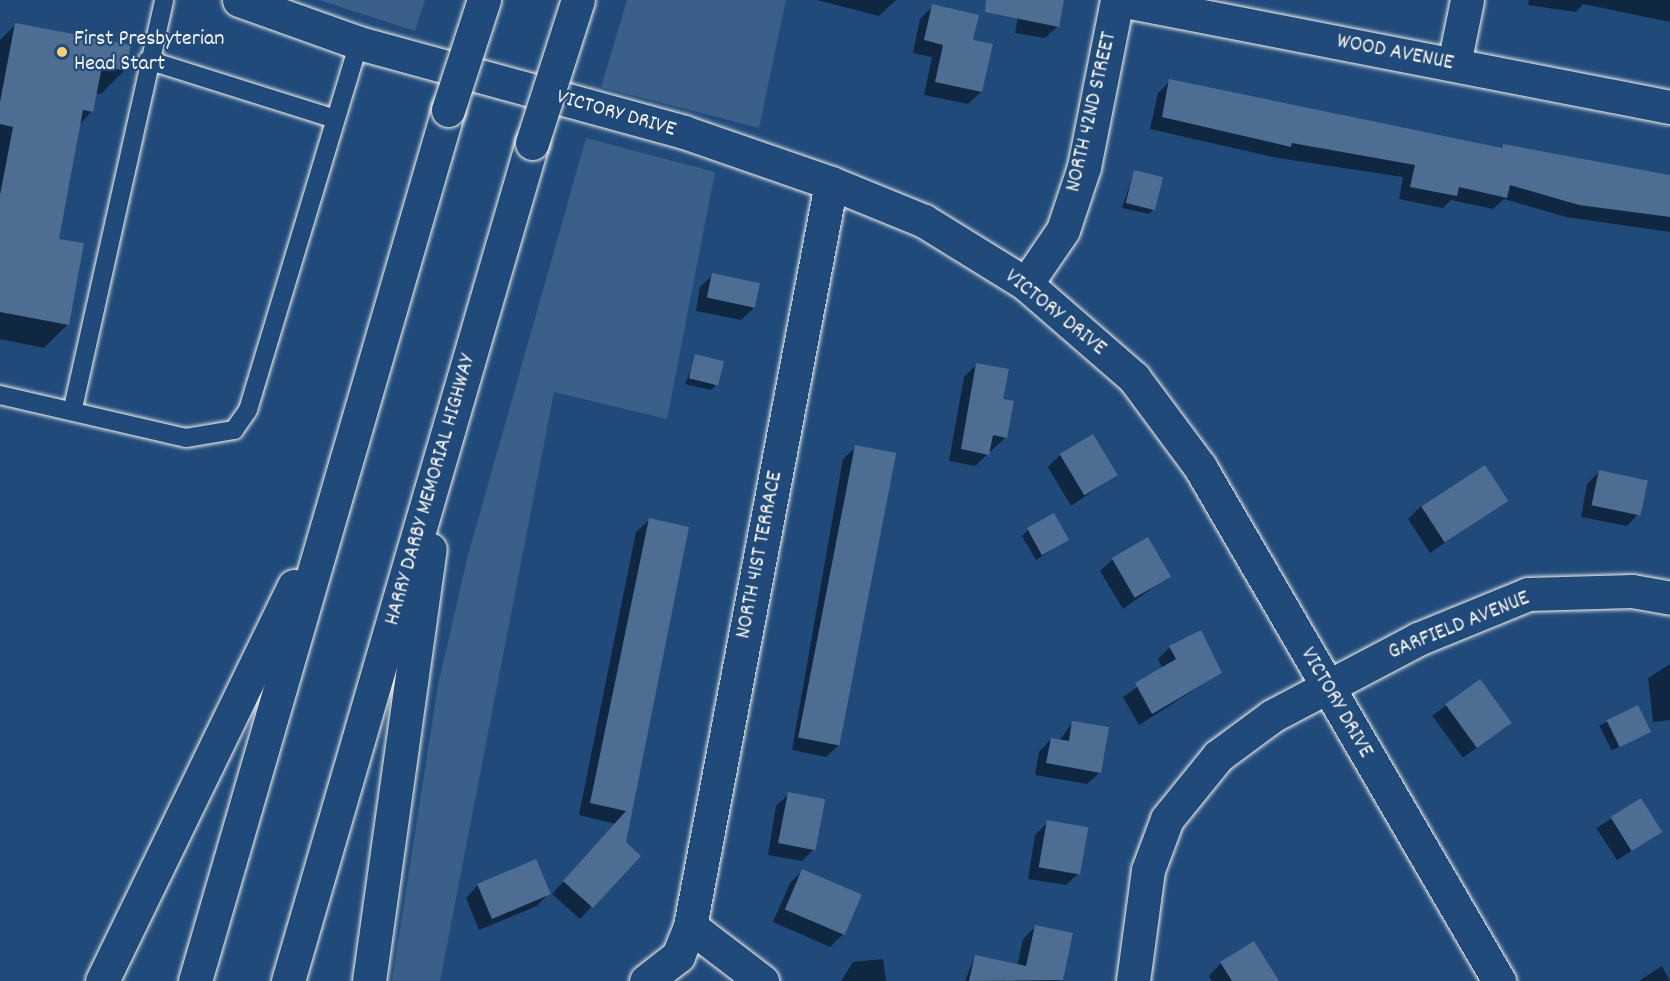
<!DOCTYPE html>
<html>
<head>
<meta charset="utf-8">
<style>
  body { margin:0 }
  #map { position:relative; width:1670px; height:981px; overflow:hidden; background:#1f4a7a; font-family:Dekko,sans-serif }
  div>[style] { position:absolute }
  .green>* { inset:0; background:#3a5f88 }
  .shadow>* { inset:0; background:#0007; transform-origin:0 0 }
  .building>* { inset:0; background:#4d6e92; transform-origin:0 0 }
  .roads { filter:drop-shadow(0 0 2px #f4f1e8) drop-shadow(0 0 2px #f4f1e8) }
  .service>* { height:18px; margin:-9px; padding:0 9px; transform-origin:9px; border-radius:9px; background:#1f4a7a }
  .minor>* { height:33px; margin:-16.5px; padding:0 16.5px; transform-origin:16.5px; border-radius:16.5px; background:#1f4a7a }
  .secondary>* { height:33px; margin:-16.5px; padding:0 16.5px; transform-origin:16.5px; border-radius:16.5px; background:#1f4a7a }
  .motorway>* { height:33px; margin:-16.5px; padding:0 16.5px; transform-origin:16.5px; border-radius:16.5px; background:#1f4a7a }
  .bridges { filter:drop-shadow(0 0 2px #f4f1e8) drop-shadow(0 0 2px #f4f1e8) }
  .motorway-bridge>* { height:33px; margin:-16.5px; padding:0 16.5px; transform-origin:16.5px; border-radius:16.5px; background:#1f4a7a }
  .dots>* { width:16px; height:16px; translate:-50% -50%; box-sizing:border-box; border:3px solid #1f4a7a; border-radius:50% }
  span { translate:-50% -50%; white-space:nowrap; text-align:center; line-height:1.15; -webkit-text-stroke:4.5px #1f4a7a; paint-order:stroke }
  .poi-label { font-size:22px; color:#f4f1e8 }
  .left { translate:0 -50%; text-align:left }
  .street-label { font-size:22px; color:#f4f1e8 }
</style>
</head>
<body>
<div id="map">
  <div class="green">
    <i style="clip-path:polygon(319px 0,425px 0,415px 31px)"></i>
    <i style="clip-path:polygon(627px 0,786px 0,759px 128px,601px 87px)"></i>
    <i style="clip-path:polygon(586px 138px,715px 172px,667px 419px,554px 392px,440px 981px,392px 981px,438px 685px,468px 555px)"></i>
  </div>
  <div class="shadow">
    <i style="clip-path:polygon(817px 0,896px 0,879px 16px)"></i>
    <i style="clip-path:polygon(1021px 0,1063px 0,1058px 26px,1045px 38px,1015px 33px)"></i>
    <i style="clip-path:polygon(1529px 0,1670px 0,1670px 22px,1583px 4px,1576px 12px,1528px 5px)"></i>
    <i style="clip-path:polygon(933px 6px,972px 41px,981px 92px,968px 104px,924px 95px,932px 57px,913px 53px,920px 19px)"></i>
    <i style="clip-path:polygon(15px 25px,125px 70px,101px 94px,95px 93px,92px 111px,79px 125px,57px 240px,68px 324px,44px 348px,0 339px,0 40px)"></i>
    <i style="clip-path:polygon(1170px 81px,1500px 149px,1503px 145px,1670px 175px,1670px 232px,1566px 217px,1504px 199px,1493px 209px,1451px 200px,1443px 208px,1399px 199px,1403px 177px,1278px 158px,1150px 129px,1158px 93px)"></i>
    <i style="clip-path:polygon(1134px 172px,1155px 208px,1149px 214px,1122px 208px)"></i>
    <i style="clip-path:polygon(713px 275px,754px 308px,741px 320px,696px 311px,700px 287px)"></i>
    <i style="clip-path:polygon(696px 356px,717px 384px,711px 390px,685px 384px)"></i>
    <i style="clip-path:polygon(976px 365px,1002px 400px,1006px 437px,975px 466px,949px 461px,964px 377px)"></i>
    <i style="clip-path:polygon(856px 447px,839px 745px,826px 757px,792px 750px,843px 459px)"></i>
    <i style="clip-path:polygon(1060px 455px,1116px 475px,1071px 506px,1048px 467px)"></i>
    <i style="clip-path:polygon(1600px 471px,1639px 513px,1627px 526px,1581px 517px,1587px 484px)"></i>
    <i style="clip-path:polygon(1506px 501px,1430px 553px,1408px 519px,1421px 506px)"></i>
    <i style="clip-path:polygon(649px 520px,624px 843px,592px 906px,580px 919px,552px 894px,616px 824px,579px 815px,636px 532px)"></i>
    <i style="clip-path:polygon(1028px 530px,1067px 540px,1036px 560px,1022px 536px)"></i>
    <i style="clip-path:polygon(1113px 559px,1169px 576px,1123px 609px,1100px 571px)"></i>
    <i style="clip-path:polygon(1170px 647px,1221px 673px,1139px 725px,1123px 697px,1163px 669px,1158px 659px)"></i>
    <i style="clip-path:polygon(1670px 664px,1670px 720px,1653px 722px,1648px 678px)"></i>
    <i style="left:1480px;top:681px;width:52px;height:59px;rotate:54deg"></i>
    <i style="left:1637px;top:707px;width:28px;height:42px;rotate:64deg"></i>
    <i style="clip-path:polygon(1073px 722px,1100px 772px,1087px 784px,1035px 775px,1039px 752px,1051px 739px,1059px 741px)"></i>
    <i style="clip-path:polygon(789px 794px,814px 849px,802px 861px,768px 855px,776px 806px)"></i>
    <i style="left:1640px;top:800px;width:38px;height:52px;rotate:57deg"></i>
    <i style="clip-path:polygon(1048px 822px,1079px 873px,1066px 885px,1028px 879px,1035px 835px)"></i>
    <i style="clip-path:polygon(802px 871px,843px 934px,830px 947px,773px 922px,790px 883px)"></i>
    <i style="clip-path:polygon(478px 885px,549px 893px,537px 906px,479px 930px,466px 898px)"></i>
    <i style="clip-path:polygon(1036px 926px,1062px 979px,1060px 981px,1014px 981px,1023px 939px)"></i>
    <i style="clip-path:polygon(975px 956px,1008px 963px,1005px 981px,965px 981px)"></i>
    <i style="clip-path:polygon(883px 959px,886px 981px,841px 981px,853px 962px)"></i>
    <i style="clip-path:polygon(1221px 963px,1278px 981px,1212px 981px,1209px 976px)"></i>
    <i style="clip-path:polygon(1662px 966px,1670px 981px,1639px 981px)"></i>
  </div>
  <div class="building">
    <i style="clip-path:polygon(986px 0,1064px 0,1059px 27px,985px 12px)"></i>
    <i style="clip-path:polygon(932px 4px,979px 15px,973px 40px,993px 44px,982px 92px,935px 82px,943px 45px,924px 40px)"></i>
    <i style="clip-path:polygon(15px 23px,131px 45px,126px 71px,102px 66px,93px 112px,83px 110px,59px 239px,84px 243px,69px 325px,0 312px,0 195px,13px 127px,0 124px,0 102px)"></i>
    <i style="clip-path:polygon(1169px 79px,1502px 148px,1503px 144px,1670px 175px,1670px 217px,1579px 205px,1510px 185px,1507px 198px,1459px 187px,1457px 196px,1410px 187px,1415px 165px,1292px 143px,1291px 147px,1162px 117px)"></i>
    <i style="left:1134px;top:170px;width:30px;height:34px;rotate:14deg"></i>
    <i style="left:712px;top:273px;width:49px;height:25px;rotate:12deg"></i>
    <i style="left:695px;top:354px;width:30px;height:25px;rotate:14deg"></i>
    <i style="clip-path:polygon(976px 363px,1009px 369px,1003px 399px,1014px 401px,1007px 438px,993px 435px,989px 455px,961px 449px)"></i>
    <i style="left:1093px;top:434px;width:48px;height:39px;rotate:59deg"></i>
    <i style="left:855px;top:445px;width:42px;height:298px;rotate:11deg"></i>
    <i style="left:1485px;top:465px;width:43px;height:76px;rotate:57deg"></i>
    <i style="left:1599px;top:470px;width:50px;height:36px;rotate:12deg"></i>
    <i style="left:1054px;top:513px;width:31px;height:31px;rotate:61deg"></i>
    <i style="clip-path:polygon(649px 518px,689px 527px,626px 842px,641px 856px,593px 908px,563px 881px,626px 811px,590px 803px)"></i>
    <i style="left:1148px;top:537px;width:46px;height:42px;rotate:60deg"></i>
    <i style="clip-path:polygon(1201px 630px,1222px 673px,1152px 714px,1135px 683px,1176px 659px,1169px 646px)"></i>
    <i style="left:1480px;top:679px;width:54px;height:43px;rotate:54deg"></i>
    <i style="left:1638px;top:705px;width:30px;height:35px;rotate:64deg"></i>
    <i style="clip-path:polygon(1072px 721px,1109px 727px,1101px 773px,1046px 763px,1051px 738px,1069px 741px)"></i>
    <i style="left:788px;top:792px;width:38px;height:52px;rotate:11deg"></i>
    <i style="left:1641px;top:798px;width:40px;height:36px;rotate:58deg"></i>
    <i style="left:1047px;top:820px;width:42px;height:48px;rotate:10deg"></i>
    <i style="left:536px;top:859px;width:38px;height:64px;rotate:67deg"></i>
    <i style="left:802px;top:869px;width:65px;height:44px;rotate:23deg"></i>
    <i style="clip-path:polygon(1035px 925px,1073px 933px,1063px 980px,969px 981px,975px 955px,1026px 966px)"></i>
    <i style="clip-path:polygon(1254px 941px,1279px 981px,1232px 981px,1220px 962px)"></i>
  </div>
  <div class="roads">
    <div class="service">
      <i style="left:148px;top:60px;width:196px;rotate:17.5deg"></i>
      <i style="left:0;top:395px;width:191px;rotate:13deg"></i>
      <i style="left:186px;top:438px;width:49px;rotate:-9.5deg"></i>
      <i style="left:234px;top:430px;width:24px;rotate:-55deg"></i>
      <i style="left:248px;top:410px;width:383px;rotate:-73.2deg"></i>
      <i style="left:73px;top:408px;width:418px;rotate:-77.4deg"></i>
    </div>
    <div class="minor">
      <i style="left:1120px;top:0;width:560px;rotate:11.01deg"></i>
      <i style="left:1454px;top:64px;width:65px;rotate:-78.5deg"></i>
      <i style="left:1026px;top:284px;width:65px;rotate:-55.6deg"></i>
      <i style="left:1063px;top:230px;width:66px;rotate:-71.6deg"></i>
      <i style="left:1084px;top:167px;width:170px;rotate:-78.8deg"></i>
      <i style="left:690px;top:926px;width:91px;rotate:37.4deg"></i>
      <i style="left:646px;top:981px;width:41px;rotate:-38deg"></i>
      <i style="left:678px;top:956px;width:32px;rotate:-68deg"></i>
      <i style="left:690px;top:926px;width:756px;rotate:-79.25deg"></i>
      <i style="left:1133px;top:981px;width:112px;rotate:-82.3deg"></i>
      <i style="left:1148px;top:870px;width:54px;rotate:-69.6deg"></i>
      <i style="left:1167px;top:819px;width:81px;rotate:-51deg"></i>
      <i style="left:1218px;top:756px;width:67px;rotate:-36.5deg"></i>
      <i style="left:1272px;top:716px;width:165px;rotate:-27.8deg"></i>
      <i style="left:1418px;top:639px;width:119px;rotate:-22.2deg"></i>
      <i style="left:1528px;top:594px;width:104px;rotate:-1.7deg"></i>
      <i style="left:1632px;top:591px;width:39px;rotate:10deg"></i>
    </div>
    <div class="secondary">
      <i style="left:239px;top:0;width:127px;rotate:19.7deg"></i>
      <i style="left:359px;top:43px;width:337px;rotate:15.3deg"></i>
      <i style="left:684px;top:132px;width:156px;rotate:19.1deg"></i>
      <i style="left:831px;top:183px;width:100px;rotate:22.2deg"></i>
      <i style="left:924px;top:221px;width:120px;rotate:31.7deg"></i>
      <i style="left:1026px;top:284px;width:143px;rotate:41deg"></i>
      <i style="left:1134px;top:378px;width:111px;rotate:53.4deg"></i>
      <i style="left:1200px;top:467px;width:595px;rotate:59.81deg"></i>
    </div>
    <div class="motorway">
      <i style="left:102px;top:981px;width:439px;rotate:-64.1deg"></i>
      <i style="left:195px;top:981px;width:907px;rotate:-73.8deg"></i>
      <i style="left:288px;top:981px;width:873px;rotate:-73.77deg"></i>
      <i style="left:369px;top:981px;width:436px;rotate:-82deg"></i>
    </div>
  </div>
  <div class="bridges">
    <div class="motorway-bridge">
      <i style="left:448px;top:110px;width:116px;rotate:-71.9deg"></i>
      <i style="left:532px;top:143px;width:150px;rotate:-72.2deg"></i>
    </div>
  </div>
  <div class="dots">
    <i style="left:62px;top:52px;background:#ffd166"></i>
  </div>
  <div class="poi-label">
    <span class="left" style="left:74px;top:52px">First Presbyterian<br>Head Start</span>
  </div>
  <div class="street-label">
    <span style="left:1395px;top:53px;rotate:11deg">WOOD AVENUE</span>
    <span style="left:1092px;top:112px;rotate:-77deg">NORTH 42ND STREET</span>
    <span style="left:616px;top:114px;rotate:16deg">VICTORY DRIVE</span>
    <span style="left:1055px;top:313px;rotate:39deg">VICTORY DRIVE</span>
    <span style="left:431px;top:490px;rotate:-74deg">HARRY DARBY MEMORIAL HIGHWAY</span>
    <span style="left:760px;top:555px;rotate:-79deg">NORTH 41ST TERRACE</span>
    <span style="left:1459px;top:626px;rotate:-22deg">GARFIELD AVENUE</span>
    <span style="left:1336px;top:703px;rotate:60deg">VICTORY DRIVE</span>
  </div>
</div>
</body>
</html>
